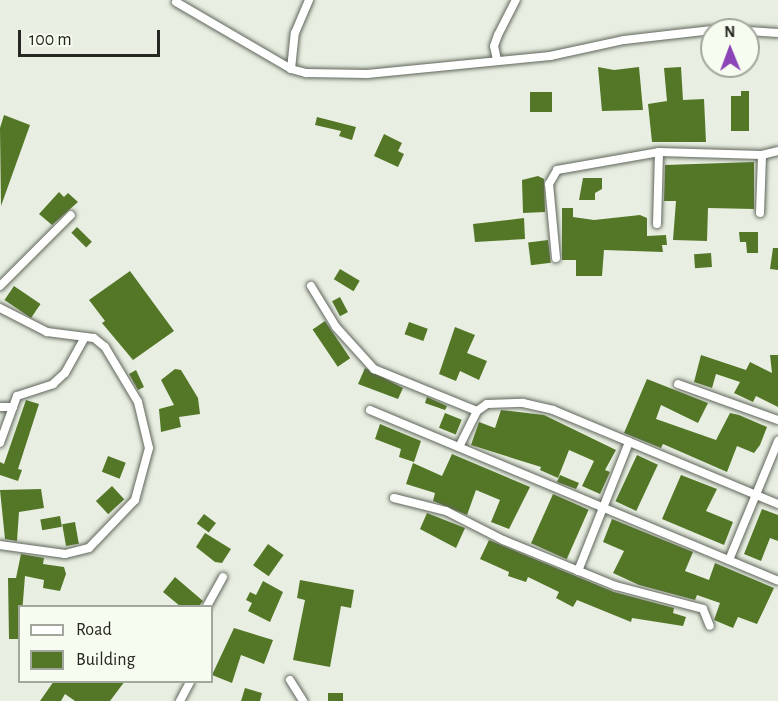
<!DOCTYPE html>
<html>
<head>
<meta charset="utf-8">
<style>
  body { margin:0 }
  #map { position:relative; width:778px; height:701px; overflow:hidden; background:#e8efe2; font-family:"Alegreya Sans",sans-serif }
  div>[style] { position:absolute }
  .building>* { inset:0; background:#547727; transform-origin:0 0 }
  .roads { filter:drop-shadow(0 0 2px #5f655a) drop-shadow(0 0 2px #5f655a) }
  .street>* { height:8px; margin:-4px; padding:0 4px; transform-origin:4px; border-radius:4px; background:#fff }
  span { translate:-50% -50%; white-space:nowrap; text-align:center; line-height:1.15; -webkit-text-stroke:6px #f6fcf0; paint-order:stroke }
  .legend { position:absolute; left:18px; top:605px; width:195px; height:78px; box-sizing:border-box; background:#f6fcf0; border:2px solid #a2a79e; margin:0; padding:8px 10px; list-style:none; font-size:18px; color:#242722 }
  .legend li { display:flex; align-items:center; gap:12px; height:30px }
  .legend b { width:30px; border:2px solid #a2a79e }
  .north { position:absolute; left:700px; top:18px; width:60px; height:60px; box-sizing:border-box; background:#f6fcf0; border:2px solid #a2a79e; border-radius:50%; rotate:359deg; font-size:16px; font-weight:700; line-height:24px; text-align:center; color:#242722 }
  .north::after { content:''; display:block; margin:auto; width:21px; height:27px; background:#8c45b8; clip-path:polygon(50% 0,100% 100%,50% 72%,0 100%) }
  .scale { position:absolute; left:18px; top:30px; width:142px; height:27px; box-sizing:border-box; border:3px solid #242722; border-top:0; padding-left:8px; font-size:18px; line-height:21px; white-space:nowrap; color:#242722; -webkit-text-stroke:4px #f6fcf0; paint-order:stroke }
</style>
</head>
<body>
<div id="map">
  <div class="building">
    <i style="clip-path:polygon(598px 67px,614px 70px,639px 67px,643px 110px,602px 111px)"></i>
    <i style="clip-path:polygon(681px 67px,683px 100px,704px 99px,706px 142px,652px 142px,648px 104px,667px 101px,664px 68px)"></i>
    <i style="clip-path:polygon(741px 91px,749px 91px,749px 131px,731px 131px,731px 96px,741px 96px)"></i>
    <i style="left:530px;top:92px;width:22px;height:20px"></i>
    <i style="clip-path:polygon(4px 115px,30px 125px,1px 206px,0 128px)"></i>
    <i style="clip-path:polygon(317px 117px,356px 127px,352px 140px,339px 136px,341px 131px,315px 125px)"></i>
    <i style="clip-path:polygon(384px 134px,402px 143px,398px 151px,404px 154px,398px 167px,374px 156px)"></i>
    <i style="clip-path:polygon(754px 162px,754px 209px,708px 208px,707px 241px,673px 240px,676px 201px,664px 201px,665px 165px)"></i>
    <i style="clip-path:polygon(538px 176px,544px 179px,545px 212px,523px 213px,522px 180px)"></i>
    <i style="clip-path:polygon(583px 178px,602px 178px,602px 189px,595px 193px,595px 200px,579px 200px)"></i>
    <i style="clip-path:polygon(59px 192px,64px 197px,68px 193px,78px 202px,52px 225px,39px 214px)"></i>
    <i style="clip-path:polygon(562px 208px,573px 208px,573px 217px,594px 220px,640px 215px,647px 218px,647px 236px,666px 235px,667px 245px,662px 245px,663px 252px,604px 250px,602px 276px,576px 276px,576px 260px,562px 260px)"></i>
    <i style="clip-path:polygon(524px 218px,525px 239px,475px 242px,473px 224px)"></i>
    <i style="left:77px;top:227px;width:21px;height:8px;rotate:45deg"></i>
    <i style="clip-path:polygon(739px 232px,758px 232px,758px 253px,747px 253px,746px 242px,740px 242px)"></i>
    <i style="left:548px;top:240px;width:23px;height:20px;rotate:83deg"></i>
    <i style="clip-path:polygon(773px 248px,778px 248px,778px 270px,770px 269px)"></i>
    <i style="left:711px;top:253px;width:14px;height:17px;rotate:86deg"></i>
    <i style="left:340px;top:269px;width:23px;height:12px;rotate:31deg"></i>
    <i style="clip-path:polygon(130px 271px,174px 331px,133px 360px,102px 323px,105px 321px,89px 300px)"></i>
    <i style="left:14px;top:286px;width:32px;height:17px;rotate:34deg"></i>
    <i style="left:340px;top:297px;width:17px;height:9px;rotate:62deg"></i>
    <i style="left:325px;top:321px;width:45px;height:15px;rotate:56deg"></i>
    <i style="left:409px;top:322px;width:20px;height:13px;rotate:20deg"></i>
    <i style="clip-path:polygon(455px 327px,475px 335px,467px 353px,487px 361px,479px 380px,460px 371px,456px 381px,439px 374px)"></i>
    <i style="clip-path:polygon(701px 355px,746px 370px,750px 362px,772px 373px,770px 355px,778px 355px,778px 407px,756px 396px,753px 402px,734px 393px,740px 382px,716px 374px,712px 388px,694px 382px)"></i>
    <i style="clip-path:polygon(365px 368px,403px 388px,398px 399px,358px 384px)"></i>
    <i style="clip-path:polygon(175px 369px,181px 370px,198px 398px,200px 414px,179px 417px,181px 427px,161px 432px,159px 409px,174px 405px,161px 380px)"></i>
    <i style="clip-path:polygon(136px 370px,144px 387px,138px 390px,129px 374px)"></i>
    <i style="clip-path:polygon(647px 379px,708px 403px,698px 423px,661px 405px,656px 419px,716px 440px,730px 413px,739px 415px,767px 427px,760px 445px,754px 453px,737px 446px,727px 472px,663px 444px,661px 448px,624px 433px)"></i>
    <i style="clip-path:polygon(427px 397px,447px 406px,445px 410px,425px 403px)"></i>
    <i style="clip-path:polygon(26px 400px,39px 404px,18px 469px,22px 470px,18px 481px,0 475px,0 462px,4px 464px)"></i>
    <i style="clip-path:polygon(501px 410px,544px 415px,616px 450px,605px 470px,610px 472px,600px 494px,582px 486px,594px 461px,569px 450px,558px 478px,540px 470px,541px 467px,471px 445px,479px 422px,495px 428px)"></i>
    <i style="left:445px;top:413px;width:18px;height:16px;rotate:22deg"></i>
    <i style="clip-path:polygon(380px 424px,421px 441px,414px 462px,399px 457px,401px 449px,375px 439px)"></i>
    <i style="clip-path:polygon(452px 454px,530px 487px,509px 529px,491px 522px,500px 500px,476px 490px,467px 515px,433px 501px,435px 493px,406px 484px,413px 463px,442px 476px)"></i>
    <i style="left:637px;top:455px;width:23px;height:51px;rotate:25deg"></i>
    <i style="left:108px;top:456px;width:19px;height:17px;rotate:21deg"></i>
    <i style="clip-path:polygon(560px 475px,579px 483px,576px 489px,557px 482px)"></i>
    <i style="clip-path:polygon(681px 475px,717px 489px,706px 511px,733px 522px,724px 545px,662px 519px)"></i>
    <i style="left:112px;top:486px;width:18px;height:22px;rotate:47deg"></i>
    <i style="clip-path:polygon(41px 489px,44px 508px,19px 512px,17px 541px,5px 539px,0 490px)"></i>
    <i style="left:553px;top:494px;width:39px;height:54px;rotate:24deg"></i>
    <i style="clip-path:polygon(762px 509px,778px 515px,778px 541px,770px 538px,761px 561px,744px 554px)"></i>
    <i style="clip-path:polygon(427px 513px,465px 528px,456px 548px,420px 529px)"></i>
    <i style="left:204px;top:514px;width:15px;height:12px;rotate:37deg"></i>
    <i style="left:60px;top:516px;width:11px;height:20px;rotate:80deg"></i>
    <i style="clip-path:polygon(612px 519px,693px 552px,685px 571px,709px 580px,715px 563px,774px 588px,757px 624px,738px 617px,733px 628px,714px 620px,720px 603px,697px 595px,695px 600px,639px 585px,613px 573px,624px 551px,603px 542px)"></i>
    <i style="left:75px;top:522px;width:22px;height:13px;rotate:80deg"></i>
    <i style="clip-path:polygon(205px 533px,231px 549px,222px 563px,215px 562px,196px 547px)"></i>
    <i style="clip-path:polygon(489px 540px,614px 592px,674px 608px,673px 613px,686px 617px,683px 626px,632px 618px,631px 622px,577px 600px,573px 607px,556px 598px,559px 592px,528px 577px,526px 582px,508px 576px,509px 572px,480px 559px)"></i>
    <i style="left:268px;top:544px;width:19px;height:26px;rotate:35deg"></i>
    <i style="clip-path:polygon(21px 554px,44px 558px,43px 564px,64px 567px,66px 574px,60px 591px,43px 588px,44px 580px,25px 576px,20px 639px,9px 639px,8px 578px,16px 578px)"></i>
    <i style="clip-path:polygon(175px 577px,203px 601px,199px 606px,180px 606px,163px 592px)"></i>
    <i style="clip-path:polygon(300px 580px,354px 590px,351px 608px,341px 606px,330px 667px,293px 660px,305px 600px,297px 598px)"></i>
    <i style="clip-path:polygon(263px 581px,283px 592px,270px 622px,248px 611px,252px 603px,246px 600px,250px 592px,256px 595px)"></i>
    <i style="clip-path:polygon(234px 628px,273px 640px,264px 664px,241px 655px,232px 683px,212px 675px)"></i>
    <i style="clip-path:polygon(54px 681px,125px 681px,110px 701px,75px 701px,65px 694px,61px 701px,40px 701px)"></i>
    <i style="clip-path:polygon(245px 688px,262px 693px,260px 701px,241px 701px)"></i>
    <i style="left:328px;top:693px;width:15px;height:8px"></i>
  </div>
  <div class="roads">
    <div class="street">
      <i style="left:176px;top:2px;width:133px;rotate:30.2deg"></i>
      <i style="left:291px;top:69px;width:16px;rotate:15deg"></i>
      <i style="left:306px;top:73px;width:61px;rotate:0.9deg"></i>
      <i style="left:367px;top:74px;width:184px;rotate:-5.6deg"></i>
      <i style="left:550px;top:56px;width:76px;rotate:-12.2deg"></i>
      <i style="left:624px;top:40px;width:89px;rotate:-6.5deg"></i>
      <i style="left:719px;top:30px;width:5px"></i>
      <i style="left:748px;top:31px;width:30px;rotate:4deg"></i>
      <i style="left:497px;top:60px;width:14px;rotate:-102deg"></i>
      <i style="left:494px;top:46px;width:12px;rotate:-70deg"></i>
      <i style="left:498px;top:35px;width:39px;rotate:-63deg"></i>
      <i style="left:291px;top:69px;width:36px;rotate:-84deg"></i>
      <i style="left:295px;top:33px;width:36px;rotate:-67deg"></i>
      <i style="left:760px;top:213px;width:58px;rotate:-88deg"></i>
      <i style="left:657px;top:224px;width:72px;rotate:-88.4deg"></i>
      <i style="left:556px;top:258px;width:74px;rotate:-95.4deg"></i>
      <i style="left:549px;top:184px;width:16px;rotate:-60deg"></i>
      <i style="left:557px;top:170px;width:104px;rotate:-10deg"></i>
      <i style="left:659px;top:152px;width:103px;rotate:1.7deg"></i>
      <i style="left:762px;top:155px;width:16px;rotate:-14deg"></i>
      <i style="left:0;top:286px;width:100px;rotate:-45deg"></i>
      <i style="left:311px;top:286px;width:48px;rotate:58.6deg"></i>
      <i style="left:336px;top:327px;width:57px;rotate:47.9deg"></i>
      <i style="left:374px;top:369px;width:111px;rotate:22.2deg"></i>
      <i style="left:0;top:308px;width:53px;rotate:27.1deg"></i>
      <i style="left:47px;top:332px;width:47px;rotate:7.3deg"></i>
      <i style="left:94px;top:338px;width:14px;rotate:39deg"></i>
      <i style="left:105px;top:347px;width:64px;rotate:59deg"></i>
      <i style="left:138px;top:402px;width:47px;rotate:76.6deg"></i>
      <i style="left:149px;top:448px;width:54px;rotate:105.1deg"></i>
      <i style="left:135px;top:500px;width:66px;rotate:133.8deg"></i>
      <i style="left:89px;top:548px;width:25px;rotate:166deg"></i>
      <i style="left:65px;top:554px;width:66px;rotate:-172.1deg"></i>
      <i style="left:678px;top:384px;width:106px;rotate:19.8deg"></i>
      <i style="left:0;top:407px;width:13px"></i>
      <i style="left:370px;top:410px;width:442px;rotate:22.7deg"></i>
      <i style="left:0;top:443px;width:50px;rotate:-70.1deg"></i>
      <i style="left:17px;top:396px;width:38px;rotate:-18deg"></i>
      <i style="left:53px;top:384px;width:16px;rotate:-43deg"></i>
      <i style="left:65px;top:373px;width:41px;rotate:-60.9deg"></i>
      <i style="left:459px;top:447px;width:40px;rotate:-63.4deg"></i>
      <i style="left:477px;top:411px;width:12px;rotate:-35deg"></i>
      <i style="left:487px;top:404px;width:36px;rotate:-2deg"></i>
      <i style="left:523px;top:403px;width:31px;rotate:13deg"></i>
      <i style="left:553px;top:410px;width:244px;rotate:22.7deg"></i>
      <i style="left:394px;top:498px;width:54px;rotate:14deg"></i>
      <i style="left:446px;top:511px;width:64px;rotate:27deg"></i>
      <i style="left:503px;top:540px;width:122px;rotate:22.2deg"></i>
      <i style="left:616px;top:586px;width:90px;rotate:14.8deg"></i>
      <i style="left:703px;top:609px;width:18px;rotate:68deg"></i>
      <i style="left:729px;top:560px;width:129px;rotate:-67.6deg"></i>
      <i style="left:578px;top:571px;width:139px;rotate:-68.4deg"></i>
      <i style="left:207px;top:606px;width:33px;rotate:-61deg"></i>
      <i style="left:290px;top:680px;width:25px;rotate:58deg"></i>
      <i style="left:180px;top:701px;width:21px;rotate:-62deg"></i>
    </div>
  </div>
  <ul class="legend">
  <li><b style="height:8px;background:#fff"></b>Road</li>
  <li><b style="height:16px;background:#547727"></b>Building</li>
  </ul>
  <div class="north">N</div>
  <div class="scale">100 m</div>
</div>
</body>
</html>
